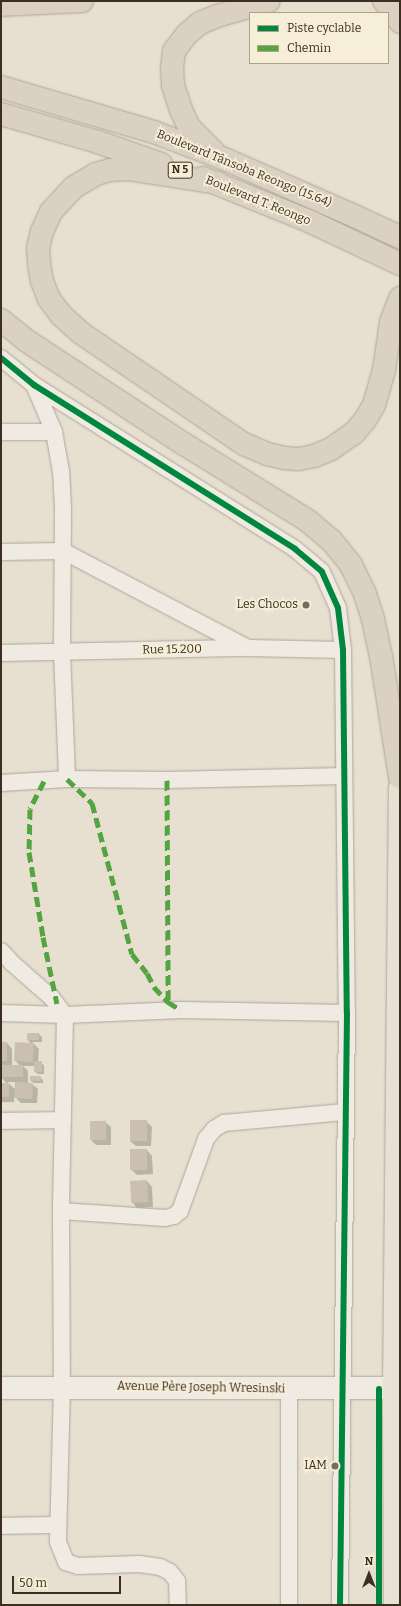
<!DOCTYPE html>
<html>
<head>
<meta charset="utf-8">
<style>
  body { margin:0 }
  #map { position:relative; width:401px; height:1606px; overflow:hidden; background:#e7e0d1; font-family:Bitter,serif }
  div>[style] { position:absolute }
  .shadow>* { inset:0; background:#0003 }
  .building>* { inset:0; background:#cbbfb2; transform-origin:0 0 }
  .roads { filter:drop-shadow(0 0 1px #ada599) drop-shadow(0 0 1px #ada599) }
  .street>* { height:16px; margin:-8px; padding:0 8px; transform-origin:8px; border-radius:8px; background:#efebe3 }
  .secondary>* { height:22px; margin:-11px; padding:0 11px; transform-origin:11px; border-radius:11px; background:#efebe3 }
  .primary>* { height:22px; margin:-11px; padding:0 11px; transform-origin:11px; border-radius:11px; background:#e6e1d4 }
  .highway>* { height:22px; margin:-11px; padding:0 11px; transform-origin:11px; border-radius:11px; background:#dad1c2 }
  .quiet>* { height:5px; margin-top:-2.5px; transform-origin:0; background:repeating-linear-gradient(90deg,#54a441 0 10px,transparent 0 15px) }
  .cycleway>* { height:6px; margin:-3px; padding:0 3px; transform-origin:3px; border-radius:3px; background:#00873e }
  .dots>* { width:11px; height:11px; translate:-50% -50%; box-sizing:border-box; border:2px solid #f7eed8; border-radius:50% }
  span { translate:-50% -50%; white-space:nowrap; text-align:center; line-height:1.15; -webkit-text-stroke:3.5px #f7eed8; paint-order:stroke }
  .shield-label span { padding:1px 3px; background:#f7eed8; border:1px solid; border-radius:3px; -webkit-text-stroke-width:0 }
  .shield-label { font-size:11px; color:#3d2e20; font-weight:700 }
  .street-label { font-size:12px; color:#3d2e20 }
  .poi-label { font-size:12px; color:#3d2e20 }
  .right { translate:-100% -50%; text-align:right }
  .frame { position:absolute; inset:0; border:2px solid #3d2e20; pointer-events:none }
  .legend { position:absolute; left:249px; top:12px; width:140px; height:52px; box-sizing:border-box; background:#f7eed8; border:1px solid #ada18e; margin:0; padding:5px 7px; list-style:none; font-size:12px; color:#3d2e20 }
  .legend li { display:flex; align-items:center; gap:8px; height:20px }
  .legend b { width:20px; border:1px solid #ada18e }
  .north { position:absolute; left:349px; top:1554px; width:40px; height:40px; -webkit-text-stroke:3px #f7eed8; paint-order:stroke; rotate:0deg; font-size:11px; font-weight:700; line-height:16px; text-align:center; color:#3d2e20 }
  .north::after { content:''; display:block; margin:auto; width:14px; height:18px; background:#3d2e20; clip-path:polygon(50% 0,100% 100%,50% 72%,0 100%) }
  .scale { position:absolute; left:12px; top:1576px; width:109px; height:18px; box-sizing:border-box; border:2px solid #3d2e20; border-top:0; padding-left:5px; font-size:12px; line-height:14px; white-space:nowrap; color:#3d2e20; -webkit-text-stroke:3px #f7eed8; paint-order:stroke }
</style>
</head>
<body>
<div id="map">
  <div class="shadow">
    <i style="clip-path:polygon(evenodd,28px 1034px,39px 1034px,42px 1037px,42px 1042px,32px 1042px,39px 1049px,38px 1062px,44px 1065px,44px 1074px,38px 1074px,35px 1072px,35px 1066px,23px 1066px,28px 1071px,28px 1084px,32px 1084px,38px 1089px,37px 1103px,21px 1103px,14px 1096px,14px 1102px,1px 1102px,1px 1084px,7px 1084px,1px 1077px,1px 1043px,7px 1043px,12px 1049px,12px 1066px,20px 1066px,15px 1060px,31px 1044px,28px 1040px,28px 1034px,7px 1082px,16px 1082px,16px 1090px,7px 1082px)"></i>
    <i style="clip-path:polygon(40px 1077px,43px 1080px,43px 1083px,34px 1083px,31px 1081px)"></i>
    <i style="clip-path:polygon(146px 1121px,152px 1127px,151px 1146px,136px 1146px,130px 1141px)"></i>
    <i style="clip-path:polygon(105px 1122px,111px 1127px,111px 1145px,96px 1145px,91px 1140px)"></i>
    <i style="clip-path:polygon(147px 1150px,152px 1156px,153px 1174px,137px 1175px,131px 1169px)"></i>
    <i style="clip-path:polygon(147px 1181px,152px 1187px,153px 1207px,137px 1208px,132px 1202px)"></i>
  </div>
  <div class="building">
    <i style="left:27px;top:1033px;width:12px;height:7px"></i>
    <i style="left:1px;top:1042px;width:6px;height:19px"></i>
    <i style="left:15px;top:1042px;width:19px;height:19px;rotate:3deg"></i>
    <i style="left:34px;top:1061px;width:8px;height:11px"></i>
    <i style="left:1px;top:1065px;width:22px;height:12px"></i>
    <i style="left:30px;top:1076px;width:11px;height:5px"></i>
    <i style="left:15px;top:1082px;width:18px;height:16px;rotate:3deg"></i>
    <i style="left:1px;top:1083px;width:8px;height:14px"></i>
    <i style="left:130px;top:1120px;width:17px;height:21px"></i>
    <i style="left:90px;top:1121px;width:16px;height:19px"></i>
    <i style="left:130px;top:1149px;width:17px;height:21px"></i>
    <i style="left:147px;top:1180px;width:22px;height:17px;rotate:87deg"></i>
  </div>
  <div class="roads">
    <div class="street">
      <i style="left:1px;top:358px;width:43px;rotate:39.3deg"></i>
      <i style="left:34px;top:385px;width:308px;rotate:32.1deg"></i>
      <i style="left:295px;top:549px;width:35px;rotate:40deg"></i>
      <i style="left:322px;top:572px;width:39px;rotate:66deg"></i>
      <i style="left:338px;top:608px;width:42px;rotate:83.2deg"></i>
      <i style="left:343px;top:650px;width:363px;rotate:89.4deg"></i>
      <i style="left:347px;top:1013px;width:592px;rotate:90.68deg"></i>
      <i style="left:34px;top:385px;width:51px;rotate:66.9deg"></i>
      <i style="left:54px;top:432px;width:39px;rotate:80deg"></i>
      <i style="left:61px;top:470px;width:38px;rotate:87deg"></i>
      <i style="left:63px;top:508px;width:144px;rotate:90.4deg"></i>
      <i style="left:62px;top:652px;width:127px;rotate:87.7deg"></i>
      <i style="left:1px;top:432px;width:53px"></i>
      <i style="left:1px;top:552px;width:62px;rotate:-0.9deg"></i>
      <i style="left:63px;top:551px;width:209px;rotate:27.7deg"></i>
      <i style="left:1px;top:653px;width:248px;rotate:-1.2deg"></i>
      <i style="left:249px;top:648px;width:94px;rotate:1.2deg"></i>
      <i style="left:1px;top:783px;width:66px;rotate:-3.5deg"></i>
      <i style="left:67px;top:779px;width:100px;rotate:0.6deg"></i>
      <i style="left:167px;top:780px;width:177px;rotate:-1.3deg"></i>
      <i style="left:1px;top:951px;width:16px;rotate:47deg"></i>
      <i style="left:12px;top:963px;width:53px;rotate:41.2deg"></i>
      <i style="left:52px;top:998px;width:21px;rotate:53deg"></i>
      <i style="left:65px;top:1015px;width:196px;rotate:91.2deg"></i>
      <i style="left:61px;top:1211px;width:176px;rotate:89.7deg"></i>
      <i style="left:62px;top:1387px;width:155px;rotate:91.5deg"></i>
      <i style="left:58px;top:1542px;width:22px;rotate:68deg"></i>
      <i style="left:66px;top:1562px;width:13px;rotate:18deg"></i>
      <i style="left:78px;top:1566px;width:61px;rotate:-1.9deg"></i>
      <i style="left:139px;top:1564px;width:21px;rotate:8deg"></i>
      <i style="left:160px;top:1567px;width:11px;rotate:27deg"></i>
      <i style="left:170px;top:1572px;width:11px;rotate:52deg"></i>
      <i style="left:177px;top:1581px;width:24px;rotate:88deg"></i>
      <i style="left:1px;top:1013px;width:64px;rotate:1.8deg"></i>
      <i style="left:65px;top:1015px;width:116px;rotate:-2.5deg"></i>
      <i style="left:181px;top:1010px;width:166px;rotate:1deg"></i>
      <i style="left:1px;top:1121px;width:62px;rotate:-0.9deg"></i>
      <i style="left:61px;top:1211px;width:104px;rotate:3.9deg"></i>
      <i style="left:165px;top:1218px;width:9px;rotate:-13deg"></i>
      <i style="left:174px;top:1216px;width:8px;rotate:-40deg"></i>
      <i style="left:180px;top:1211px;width:77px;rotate:-70.1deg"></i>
      <i style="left:206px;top:1139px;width:13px;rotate:-51deg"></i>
      <i style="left:214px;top:1129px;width:12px;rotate:-31deg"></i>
      <i style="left:224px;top:1123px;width:121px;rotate:-5.2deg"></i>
      <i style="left:289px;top:1389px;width:216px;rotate:90deg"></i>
      <i style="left:1px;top:1526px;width:57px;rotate:-1deg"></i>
    </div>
    <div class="secondary">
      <i style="left:1px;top:1388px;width:399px"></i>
    </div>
    <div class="primary">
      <i style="left:395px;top:1605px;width:217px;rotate:-90.3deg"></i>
      <i style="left:394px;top:1388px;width:600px;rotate:-89.43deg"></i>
    </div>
    <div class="highway">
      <i style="left:384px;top:1px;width:11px;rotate:45deg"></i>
      <i style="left:392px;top:9px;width:15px;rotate:58deg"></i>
      <i style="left:1px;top:5px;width:81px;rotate:-2.8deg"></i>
      <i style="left:1px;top:87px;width:159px;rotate:16.4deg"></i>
      <i style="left:154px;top:132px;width:78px;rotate:21deg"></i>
      <i style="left:227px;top:160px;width:132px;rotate:23.7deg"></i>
      <i style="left:348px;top:213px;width:57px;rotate:24.8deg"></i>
      <i style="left:1px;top:114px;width:101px;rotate:16.1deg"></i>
      <i style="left:98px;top:142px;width:67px;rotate:19.2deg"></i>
      <i style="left:213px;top:151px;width:34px;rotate:-135deg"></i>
      <i style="left:189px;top:127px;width:19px;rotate:-115deg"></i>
      <i style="left:181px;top:110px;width:26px;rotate:-108deg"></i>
      <i style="left:173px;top:85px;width:17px;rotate:-93deg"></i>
      <i style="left:172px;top:68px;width:17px;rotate:-83deg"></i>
      <i style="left:174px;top:51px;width:20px;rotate:-53deg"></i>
      <i style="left:186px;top:35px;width:18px;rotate:-41deg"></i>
      <i style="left:200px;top:23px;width:18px;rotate:-22deg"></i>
      <i style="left:217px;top:16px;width:54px;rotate:-16.1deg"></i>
      <i style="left:203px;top:178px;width:114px;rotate:22.1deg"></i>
      <i style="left:309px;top:221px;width:101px;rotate:25.3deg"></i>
      <i style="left:218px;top:183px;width:90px;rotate:-171.1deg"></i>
      <i style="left:129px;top:169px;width:19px;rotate:177deg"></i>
      <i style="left:110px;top:170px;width:15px;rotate:164deg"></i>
      <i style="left:96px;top:174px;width:27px;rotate:149deg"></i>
      <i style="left:73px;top:188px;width:33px;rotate:133deg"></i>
      <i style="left:51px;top:212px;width:21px;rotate:115deg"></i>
      <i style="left:42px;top:231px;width:17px;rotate:103deg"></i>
      <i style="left:38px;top:248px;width:16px;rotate:86deg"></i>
      <i style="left:39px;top:264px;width:17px;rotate:80deg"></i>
      <i style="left:42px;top:281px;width:19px;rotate:69deg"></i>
      <i style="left:49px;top:299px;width:20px;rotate:53deg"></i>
      <i style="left:61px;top:315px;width:27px;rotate:42deg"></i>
      <i style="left:81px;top:333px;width:197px;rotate:34.3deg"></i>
      <i style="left:244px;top:444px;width:25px;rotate:23deg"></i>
      <i style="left:267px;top:454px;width:17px;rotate:13deg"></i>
      <i style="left:284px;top:458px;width:15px;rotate:4deg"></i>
      <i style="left:299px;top:459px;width:15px;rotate:-11deg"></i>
      <i style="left:314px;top:456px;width:18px;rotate:-22deg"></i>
      <i style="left:331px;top:449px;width:28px;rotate:-35deg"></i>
      <i style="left:354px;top:433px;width:17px;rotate:-50deg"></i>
      <i style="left:365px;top:420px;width:17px;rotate:-59deg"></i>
      <i style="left:374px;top:405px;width:36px;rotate:-74deg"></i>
      <i style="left:384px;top:370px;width:49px;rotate:-81.7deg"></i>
      <i style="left:391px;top:322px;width:26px;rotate:-69deg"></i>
      <i style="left:1px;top:320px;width:33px;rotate:39deg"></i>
      <i style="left:27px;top:341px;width:188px;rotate:33.3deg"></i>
      <i style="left:184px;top:444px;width:146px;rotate:31.8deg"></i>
      <i style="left:308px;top:521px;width:30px;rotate:40deg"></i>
      <i style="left:331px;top:540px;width:32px;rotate:51deg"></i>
      <i style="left:351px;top:565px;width:32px;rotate:64deg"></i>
      <i style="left:365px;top:594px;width:26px;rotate:72deg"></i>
      <i style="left:373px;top:619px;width:38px;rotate:78deg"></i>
      <i style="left:381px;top:656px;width:123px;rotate:81.1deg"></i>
    </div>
  </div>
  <div class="quiet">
    <i style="left:67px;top:779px;width:35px;rotate:44deg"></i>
    <i style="left:92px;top:803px;width:156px;rotate:75.2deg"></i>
    <i style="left:132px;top:954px;width:24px;rotate:52deg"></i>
    <i style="left:147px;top:973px;width:16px;rotate:63deg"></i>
    <i style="left:154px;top:987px;width:21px;rotate:47deg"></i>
    <i style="left:168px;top:1002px;width:15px;rotate:32deg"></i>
    <i style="left:167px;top:780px;width:222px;rotate:89.7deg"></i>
    <i style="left:44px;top:781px;width:31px;rotate:117deg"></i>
    <i style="left:30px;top:809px;width:43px;rotate:91.3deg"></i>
    <i style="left:29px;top:852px;width:86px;rotate:80.6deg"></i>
    <i style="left:43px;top:937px;width:68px;rotate:78.2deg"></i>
  </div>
  <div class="cycleway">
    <i style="left:1px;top:358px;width:43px;rotate:39.3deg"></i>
    <i style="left:34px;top:385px;width:308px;rotate:32.1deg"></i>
    <i style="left:295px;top:549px;width:35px;rotate:40deg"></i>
    <i style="left:322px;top:572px;width:39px;rotate:66deg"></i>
    <i style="left:338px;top:608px;width:42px;rotate:83.2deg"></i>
    <i style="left:343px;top:650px;width:363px;rotate:89.4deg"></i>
    <i style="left:347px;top:1013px;width:592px;rotate:90.68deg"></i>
    <i style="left:379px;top:1605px;width:216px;rotate:-90deg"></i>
  </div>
  <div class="dots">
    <i style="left:306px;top:605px;background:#786c5e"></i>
    <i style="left:335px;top:1466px;background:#786c5e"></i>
  </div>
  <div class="shield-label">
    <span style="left:180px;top:170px">N 5</span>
  </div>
  <div class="street-label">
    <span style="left:244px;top:169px;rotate:22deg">Boulevard Tânsoba Reongo (15.64)</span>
    <span style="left:258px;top:201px;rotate:22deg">Boulevard T. Reongo</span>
    <span style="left:172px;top:650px;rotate:-1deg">Rue 15.200</span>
    <span style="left:201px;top:1388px;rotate:1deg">Avenue Père Joseph Wresinski</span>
  </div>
  <div class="poi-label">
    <span class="right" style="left:298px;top:605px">Les Chocos</span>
    <span class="right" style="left:327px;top:1466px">IAM</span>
  </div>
  <div class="frame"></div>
  <ul class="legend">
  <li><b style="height:5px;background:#00873e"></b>Piste cyclable</li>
  <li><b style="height:5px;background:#54a441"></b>Chemin</li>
  </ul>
  <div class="north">N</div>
  <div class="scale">50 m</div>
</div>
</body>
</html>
